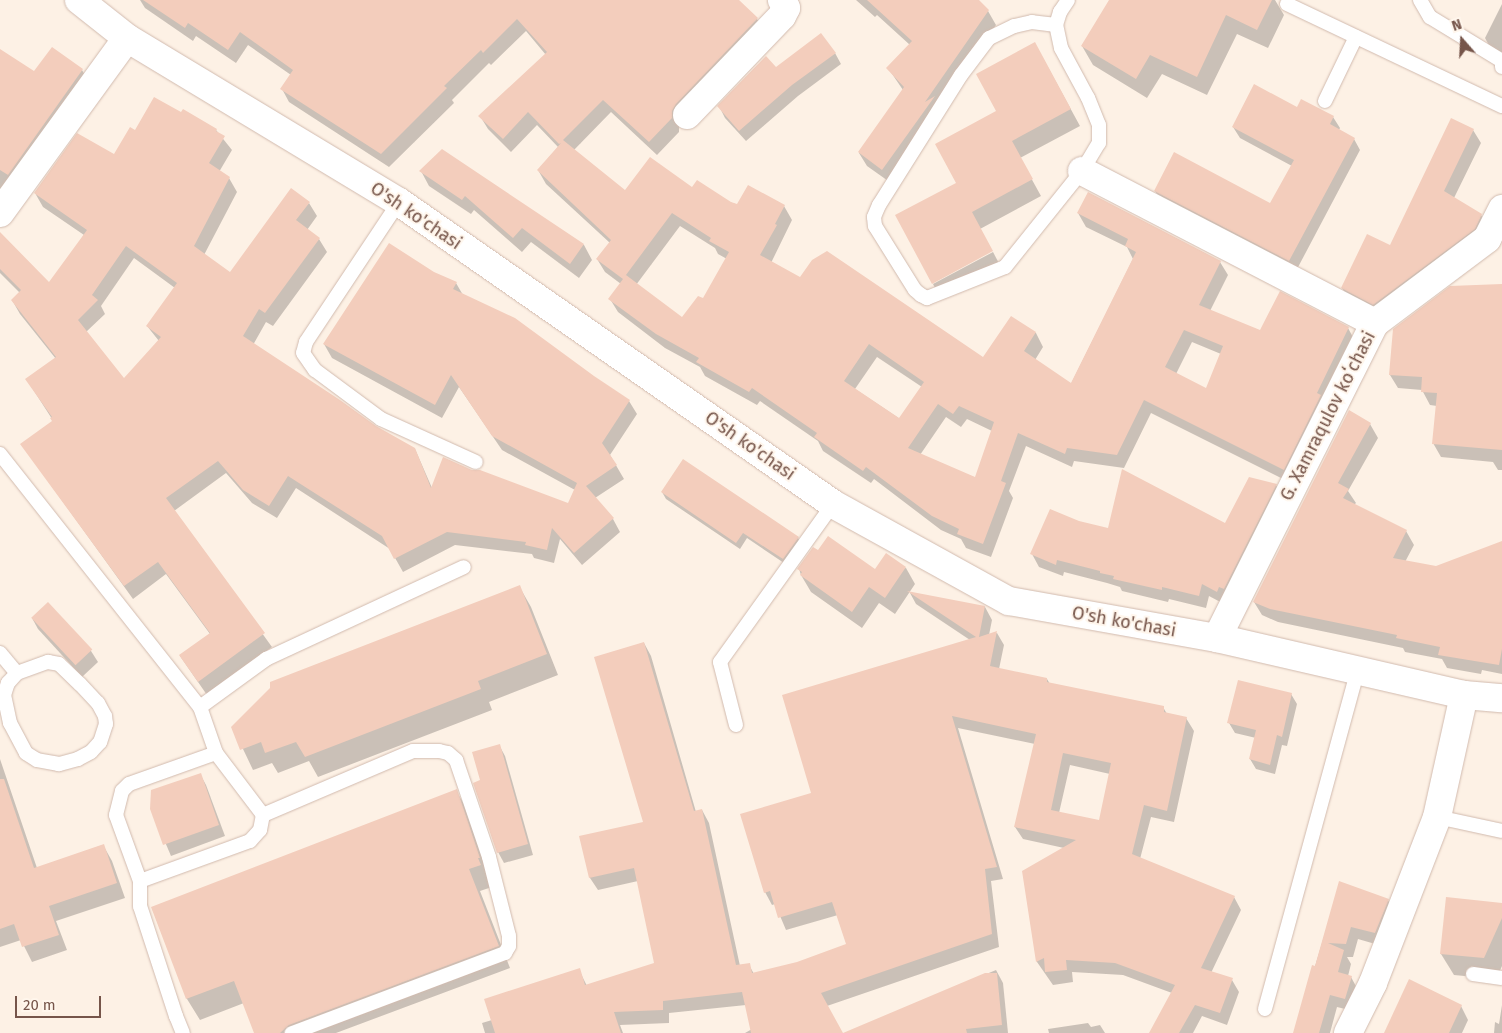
<!DOCTYPE html>
<html>
<head>
<meta charset="utf-8">
<style>
  body { margin:0 }
  #map { position:relative; width:1502px; height:1033px; overflow:hidden; background:#fdf1e5; font-family:"Fira Sans",sans-serif }
  div>[style] { position:absolute }
  .shadow>* { inset:0; background:#0003; transform-origin:0 0 }
  .building>* { inset:0; background:#f3cdbc; transform-origin:0 0 }
  .roads { filter:drop-shadow(0 0 1px #d1baae) drop-shadow(0 0 1px #d1baae) }
  .service>* { height:14px; margin:-7px; padding:0 7px; transform-origin:7px; border-radius:7px; background:#fff }
  .minor>* { height:28px; margin:-14px; padding:0 14px; transform-origin:14px; border-radius:14px; background:#fff }
  span { translate:-50% -50%; white-space:nowrap; text-align:center; line-height:1.15; -webkit-text-stroke:4px #fff6ec; paint-order:stroke }
  .street-label { font-size:18px; color:#76554a }
  .north { position:absolute; left:1437px; top:15px; width:50px; height:50px; -webkit-text-stroke:4px #fff6ec; paint-order:stroke; rotate:341deg; font-size:14px; font-weight:700; line-height:20px; text-align:center; color:#76554a }
  .north::after { content:''; display:block; margin:auto; width:18px; height:22px; background:#76554a; clip-path:polygon(50% 0,100% 100%,50% 72%,0 100%) }
  .scale { position:absolute; left:15px; top:996px; width:86px; height:22px; box-sizing:border-box; border:2px solid #76554a; border-top:0; padding-left:6px; font-size:15px; line-height:18px; white-space:nowrap; color:#76554a; -webkit-text-stroke:4px #fff6ec; paint-order:stroke }
</style>
</head>
<body>
<div id="map">
  <div class="shadow">
    <i style="clip-path:polygon(evenodd,140px 0,737px 0,757px 19px,765px 32px,679px 125px,679px 132px,657px 155px,611px 112px,574px 150px,625px 191px,693px 189px,738px 205px,784px 206px,792px 220px,771px 263px,800px 279px,983px 359px,1012px 318px,1036px 333px,1043px 347px,1035px 360px,1071px 384px,1133px 259px,1127px 247px,1086px 227px,1078px 213px,1220px 262px,1228px 275px,1210px 311px,1261px 331px,1348px 328px,1355px 341px,1291px 483px,1151px 413px,1124px 468px,1074px 461px,1072px 467px,1026px 446px,1009px 491px,1013px 498px,991px 557px,966px 548px,961px 539px,941px 530px,874px 479px,871px 483px,823px 451px,818px 441px,760px 401px,757px 405px,705px 376px,700px 367px,665px 348px,618px 312px,610px 299px,621px 284px,605px 272px,597px 259px,610px 243px,546px 184px,538px 170px,558px 147px,537px 125px,511px 152px,488px 129px,480px 116px,546px 55px,526px 31px,491px 65px,489px 63px,452px 100px,454px 103px,389px 167px,289px 102px,282px 89px,291px 75px,248px 45px,236px 63px,196px 36px,193px 41px,145px 8px,140px 0,680px 226px,715px 248px,718px 254px,727px 259px,704px 300px,682px 318px,636px 285px,680px 226px,140px 0,1192px 342px,1221px 354px,1206px 390px,1176px 374px,1192px 342px,140px 0,877px 357px,922px 387px,900px 419px,855px 389px,877px 357px,140px 0,946px 417px,961px 427px,967px 419px,992px 431px,976px 478px,920px 455px,946px 417px)"></i>
    <i style="clip-path:polygon(856px 0,977px 0,988px 11px,996px 25px,939px 106px,891px 183px,867px 166px,859px 153px,903px 90px,888px 68px,910px 45px,877px 15px,875px 17px)"></i>
    <i style="clip-path:polygon(1110px 0,1275px 0,1284px 15px,1268px 48px,1237px 34px,1207px 95px,1162px 74px,1147px 98px,1093px 65px,1082px 46px)"></i>
    <i style="clip-path:polygon(1502px 4px,1502px 55px,1491px 49px,1485px 38px)"></i>
    <i style="clip-path:polygon(52px 49px,82px 70px,93px 89px,0 215px,0 50px,34px 73px)"></i>
    <i style="clip-path:polygon(835px 53px,841px 64px,798px 96px,746px 141px,725px 118px,719px 106px,776px 69px)"></i>
    <i style="clip-path:polygon(1044px 60px,1080px 126px,1020px 158px,1041px 196px,980px 229px,932px 282px,958px 183px,998px 112px)"></i>
    <i style="clip-path:polygon(1302px 101px,1333px 117px,1340px 128px,1339px 130px,1354px 139px,1360px 150px,1296px 271px,1162px 202px,1155px 191px,1271px 205px,1292px 166px,1240px 138px,1233px 127px,1297px 108px)"></i>
    <i style="clip-path:polygon(evenodd,216px 130px,232px 150px,219px 172px,229px 178px,237px 192px,204px 255px,230px 274px,309px 203px,317px 216px,307px 230px,319px 239px,327px 252px,273px 326px,266px 322px,253px 345px,375px 427px,415px 449px,432px 488px,472px 471px,569px 505px,575px 490px,502px 450px,459px 387px,442px 418px,332px 358px,324px 344px,433px 273px,456px 283px,463px 295px,629px 401px,637px 414px,610px 455px,624px 479px,595px 498px,613px 519px,620px 532px,582px 565px,560px 539px,554px 563px,534px 558px,532px 554px,455px 545px,403px 572px,390px 549px,296px 488px,277px 518px,252px 503px,226px 473px,174px 511px,272px 647px,207px 695px,180px 656px,210px 634px,166px 574px,133px 599px,22px 445px,54px 422px,27px 380px,56px 359px,20px 314px,12px 300px,20px 293px,0 273px,0 250px,50px 284px,84px 235px,43px 207px,35px 193px,115px 156px,136px 132px,216px 130px,134px 258px,175px 288px,147px 326px,159px 341px,124px 380px,86px 332px,105px 314px,101px 306px,134px 258px)"></i>
    <i style="clip-path:polygon(1473px 130px,1481px 143px,1454px 198px,1481px 215px,1489px 228px,1381px 317px,1350px 301px,1342px 288px,1390px 247px)"></i>
    <i style="clip-path:polygon(442px 151px,584px 245px,592px 260px,579px 278px,531px 242px,522px 252px,474px 210px,471px 214px,429px 186px,421px 171px)"></i>
    <i style="left:993px;top:252px;width:17px;height:68px;rotate:62deg"></i>
    <i style="clip-path:polygon(1502px 286px,1502px 470px,1498px 470px,1493px 462px,1441px 457px,1433px 443px,1437px 406px,1430px 405px,1422px 390px,1398px 388px,1390px 375px)"></i>
    <i style="clip-path:polygon(1370px 424px,1378px 438px,1348px 491px,1356px 503px,1354px 505px,1406px 531px,1414px 545px,1405px 562px,1437px 568px,1502px 542px,1502px 674px,1482px 670px,1481px 674px,1447px 668px,1442px 659px,1405px 652px,1403px 648px,1278px 622px,1262px 615px,1254px 602px)"></i>
    <i style="clip-path:polygon(1276px 485px,1283px 498px,1224px 604px,1209px 596px,1206px 608px,1169px 599px,1168px 602px,1122px 591px,1120px 587px,1107px 583px,1064px 572px,1063px 576px,1039px 567px,1032px 554px,1078px 522px,1109px 530px,1226px 525px)"></i>
    <i style="clip-path:polygon(662px 492px,798px 538px,802px 544px,787px 565px,747px 538px,740px 549px,666px 499px)"></i>
    <i style="clip-path:polygon(818px 551px,875px 571px,906px 568px,915px 584px,895px 614px,879px 603px,862px 628px,811px 592px,801px 575px,799px 569px)"></i>
    <i style="clip-path:polygon(519px 586px,531px 607px,558px 675px,489px 702px,492px 710px,318px 777px,309px 761px,278px 773px,272px 763px,253px 770px,233px 728px)"></i>
    <i style="clip-path:polygon(evenodd,910px 593px,985px 607px,992px 620px,989px 635px,997px 633px,1004px 645px,999px 669px,1047px 679px,1050px 684px,1163px 707px,1167px 714px,1186px 718px,1194px 731px,1174px 822px,1151px 817px,1140px 859px,1234px 897px,1241px 910px,1211px 973px,1232px 980px,1239px 992px,1227px 1025px,1202px 1016px,1193px 1033px,1151px 1033px,1172px 993px,1123px 975px,1072px 972px,1073px 982px,1053px 985px,1037px 962px,1024px 872px,1064px 848px,1023px 839px,1015px 827px,1035px 744px,958px 728px,1003px 879px,991px 881px,999px 947px,827px 1006px,842px 1033px,745px 1033px,752px 1029px,746px 1005px,669px 1013px,669px 1023px,620px 1025px,623px 1033px,485px 1033px,482px 1023px,492px 1020px,579px 970px,587px 986px,656px 964px,638px 881px,598px 890px,590px 878px,581px 837px,645px 823px,644px 643px,651px 656px,696px 812px,702px 810px,709px 823px,740px 966px,749px 965px,754px 974px,797px 964px,848px 945px,838px 915px,786px 930px,775px 904px,772px 905px,765px 892px,813px 794px,970px 640px,916px 604px,910px 593px,1070px 765px,1110px 774px,1100px 821px,1059px 813px,1070px 765px)"></i>
    <i style="clip-path:polygon(32px 618px,91px 651px,98px 662px,82px 677px,38px 629px)"></i>
    <i style="clip-path:polygon(1291px 694px,1297px 704px,1287px 746px,1282px 745px,1275px 774px,1256px 769px,1250px 759px,1256px 738px,1235px 733px,1229px 723px)"></i>
    <i style="clip-path:polygon(499px 745px,505px 756px,533px 855px,504px 863px,498px 852px,481px 781px)"></i>
    <i style="clip-path:polygon(0 759px,37px 868px,103px 845px,112px 861px,125px 898px,56px 921px,67px 950px,32px 962px,21px 940px,0 947px)"></i>
    <i style="clip-path:polygon(200px 774px,206px 785px,225px 836px,171px 856px,151px 809px)"></i>
    <i style="clip-path:polygon(456px 791px,469px 812px,492px 887px,480px 891px,510px 968px,336px 1033px,256px 1033px,244px 1003px,200px 1020px,187px 999px,152px 908px)"></i>
    <i style="clip-path:polygon(1340px 883px,1388px 900px,1395px 913px,1382px 946px,1358px 939px,1353px 957px,1347px 957px,1351px 964px,1348px 976px,1351px 977px,1358px 990px,1353px 1011px,1337px 1007px,1330px 1033px,1295px 1033px)"></i>
    <i style="clip-path:polygon(1502px 904px,1502px 966px,1496px 979px,1454px 975px,1441px 954px)"></i>
    <i style="clip-path:polygon(996px 970px,1003px 983px,1008px 1033px,845px 1033px)"></i>
    <i style="clip-path:polygon(1502px 1005px,1502px 1033px,1494px 1033px,1495px 1022px,1499px 1024px)"></i>
    <i style="clip-path:polygon(1461px 1006px,1468px 1020px,1462px 1033px,1385px 1033px)"></i>
    <i style="clip-path:polygon(1088px 1023px,1091px 1027px,1100px 1025px,1105px 1033px,1049px 1033px,1048px 1029px)"></i>
  </div>
  <div class="building">
    <i style="clip-path:polygon(evenodd,143px 0,739px 0,758px 18px,676px 104px,672px 111px,672px 118px,649px 142px,603px 100px,563px 140px,625px 190px,650px 157px,692px 187px,697px 180px,731px 202px,737px 204px,748px 185px,785px 205px,775px 224px,777px 225px,760px 255px,800px 277px,812px 260px,827px 251px,983px 357px,1011px 316px,1036px 332px,1024px 351px,1071px 383px,1136px 252px,1125px 246px,1128px 239px,1077px 213px,1088px 192px,1221px 261px,1199px 305px,1260px 330px,1280px 291px,1349px 327px,1317px 393px,1321px 395px,1284px 470px,1144px 400px,1117px 455px,1067px 448px,1065px 454px,1018px 433px,1001px 481px,1006px 483px,983px 544px,957px 534px,959px 529px,932px 516px,866px 467px,863px 471px,814px 437px,817px 433px,752px 388px,749px 392px,696px 362px,699px 358px,656px 334px,608px 299px,626px 275px,682px 317px,698px 296px,703px 298px,729px 252px,709px 241px,711px 238px,672px 213px,623px 279px,596px 259px,611px 240px,537px 170px,561px 143px,559px 144px,528px 112px,503px 139px,478px 116px,547px 52px,517px 19px,483px 53px,481px 50px,444px 86px,447px 88px,381px 154px,280px 89px,293px 70px,240px 32px,228px 50px,188px 23px,185px 28px,143px 0,1184px 330px,1223px 346px,1206px 388px,1165px 367px,1184px 330px,143px 0,869px 344px,924px 382px,899px 418px,844px 381px,869px 344px,143px 0,938px 404px,953px 414px,959px 406px,994px 422px,975px 477px,908px 448px,938px 404px)"></i>
    <i style="clip-path:polygon(867px 0,979px 0,989px 10px,925px 102px,935px 96px,882px 170px,858px 152px,904px 87px,886px 68px,912px 41px)"></i>
    <i style="clip-path:polygon(1109px 0,1272px 0,1257px 30px,1226px 15px,1197px 77px,1150px 55px,1136px 79px,1081px 46px)"></i>
    <i style="clip-path:polygon(821px 33px,836px 53px,792px 85px,739px 131px,717px 106px,766px 56px,776px 67px)"></i>
    <i style="clip-path:polygon(1035px 42px,1071px 109px,1012px 141px,1033px 179px,972px 212px,993px 251px,932px 284px,895px 215px,956px 183px,935px 144px,996px 111px,976px 74px)"></i>
    <i style="clip-path:polygon(52px 47px,83px 69px,8px 175px,0 170px,0 49px,34px 71px)"></i>
    <i style="clip-path:polygon(1254px 84px,1297px 107px,1301px 99px,1334px 116px,1330px 124px,1355px 138px,1289px 261px,1154px 191px,1174px 152px,1270px 203px,1294px 160px,1232px 127px)"></i>
    <i style="clip-path:polygon(evenodd,154px 97px,181px 112px,183px 109px,217px 129px,216px 131px,225px 136px,209px 163px,230px 177px,194px 246px,230px 272px,291px 188px,310px 202px,296px 220px,320px 238px,265px 313px,259px 309px,243px 336px,340px 400px,376px 426px,415px 448px,431px 488px,443px 457px,472px 470px,480px 470px,568px 503px,577px 483px,492px 436px,451px 375px,435px 405px,323px 344px,389px 243px,434px 272px,457px 282px,453px 289px,515px 318px,594px 376px,630px 400px,602px 443px,617px 465px,586px 486px,614px 518px,574px 553px,552px 528px,547px 550px,525px 545px,526px 542px,447px 532px,394px 559px,382px 536px,288px 476px,269px 506px,243px 490px,218px 461px,166px 498px,265px 633px,198px 682px,179px 655px,210px 633px,158px 562px,124px 586px,20px 444px,52px 421px,50px 418px,52px 417px,25px 379px,56px 357px,11px 300px,21px 290px,0 269px,0 232px,49px 282px,87px 230px,34px 193px,77px 133px,114px 154px,130px 127px,135px 130px,154px 97px,126px 246px,177px 283px,146px 326px,161px 337px,124px 378px,78px 320px,98px 300px,92px 295px,126px 246px)"></i>
    <i style="clip-path:polygon(1451px 118px,1474px 129px,1444px 191px,1482px 214px,1475px 229px,1373px 305px,1341px 288px,1367px 234px,1390px 245px)"></i>
    <i style="clip-path:polygon(442px 149px,584px 244px,570px 264px,522px 228px,513px 238px,465px 196px,462px 200px,419px 171px)"></i>
    <i style="clip-path:polygon(1502px 284px,1502px 450px,1432px 444px,1437px 393px,1421px 392px,1422px 377px,1389px 375px,1393px 329px,1450px 286px)"></i>
    <i style="clip-path:polygon(1349px 410px,1371px 423px,1338px 483px,1349px 489px,1343px 498px,1407px 530px,1393px 558px,1436px 566px,1502px 541px,1502px 649px,1499px 665px,1438px 655px,1440px 647px,1396px 638px,1397px 635px,1270px 609px,1253px 602px)"></i>
    <i style="clip-path:polygon(683px 459px,799px 537px,783px 559px,743px 533px,736px 543px,661px 492px)"></i>
    <i style="clip-path:polygon(1122px 469px,1225px 523px,1249px 477px,1277px 484px,1224px 589px,1219px 587px,1217px 592px,1202px 584px,1199px 596px,1162px 587px,1162px 590px,1113px 579px,1114px 576px,1100px 573px,1100px 571px,1057px 560px,1056px 565px,1030px 554px,1050px 509px,1079px 521px,1108px 528px)"></i>
    <i style="clip-path:polygon(828px 536px,875px 569px,886px 553px,906px 567px,885px 598px,869px 587px,852px 612px,800px 575px,802px 572px,797px 569px,813px 547px,818px 550px)"></i>
    <i style="clip-path:polygon(520px 585px,547px 654px,478px 681px,481px 689px,305px 757px,296px 742px,265px 753px,261px 742px,240px 750px,231px 727px,270px 688px,270px 682px)"></i>
    <i style="clip-path:polygon(evenodd,907px 591px,985px 606px,979px 637px,997px 631px,990px 666px,1047px 678px,1047px 682px,1164px 706px,1164px 712px,1187px 717px,1167px 811px,1144px 805px,1132px 854px,1235px 896px,1201px 968px,1233px 978px,1220px 1013px,1195px 1005px,1179px 1033px,1149px 1033px,1175px 985px,1115px 963px,1066px 960px,1067px 970px,1045px 972px,1044px 958px,1036px 962px,1022px 871px,1076px 840px,1014px 827px,1036px 734px,952px 716px,997px 867px,985px 869px,992px 934px,821px 993px,843px 1033px,751px 1033px,742px 992px,663px 1001px,663px 1010px,614px 1012px,621px 1033px,495px 1033px,484px 999px,580px 968px,585px 985px,654px 963px,634px 868px,589px 878px,579px 836px,643px 822px,594px 657px,644px 642px,694px 811px,702px 809px,736px 965px,750px 963px,752px 973px,797px 962px,846px 944px,832px 902px,778px 918px,770px 891px,764px 893px,740px 814px,811px 793px,782px 695px,976px 637px,907px 591px,1063px 753px,1111px 763px,1099px 820px,1051px 810px,1063px 753px)"></i>
    <i style="left:48px;top:602px;width:65px;height:23px;rotate:47deg"></i>
    <i style="clip-path:polygon(1238px 680px,1292px 693px,1282px 737px,1277px 735px,1270px 765px,1249px 759px,1256px 730px,1227px 723px)"></i>
    <i style="clip-path:polygon(500px 744px,528px 844px,497px 853px,473px 783px,480px 780px,472px 752px)"></i>
    <i style="clip-path:polygon(201px 773px,219px 825px,163px 845px,150px 809px,151px 790px)"></i>
    <i style="clip-path:polygon(0 779px,4px 779px,34px 868px,104px 844px,117px 883px,49px 906px,59px 935px,22px 947px,14px 924px,0 929px)"></i>
    <i style="clip-path:polygon(457px 789px,480px 858px,478px 858px,481px 865px,469px 869px,499px 946px,289px 1025px,280px 1033px,254px 1033px,234px 981px,186px 999px,151px 907px)"></i>
    <i style="clip-path:polygon(1339px 881px,1389px 899px,1375px 933px,1351px 927px,1346px 944px,1328px 943px,1344px 950px,1338px 972px,1352px 976px,1345px 999px,1330px 995px,1319px 1033px,1293px 1033px,1312px 965px,1315px 966px)"></i>
    <i style="clip-path:polygon(1446px 897px,1502px 903px,1502px 918px,1484px 958px,1440px 954px)"></i>
    <i style="clip-path:polygon(985px 973px,997px 973px,1002px 1025px,966px 1029px,967px 1033px,843px 1033px)"></i>
    <i style="clip-path:polygon(1409px 979px,1462px 1005px,1449px 1033px,1384px 1033px)"></i>
  </div>
  <div class="roads">
    <div class="service">
      <i style="left:1420px;top:0;width:20px;rotate:60deg"></i>
      <i style="left:1430px;top:17px;width:84px;rotate:31.4deg"></i>
      <i style="left:1502px;top:61px;width:6px;rotate:90deg"></i>
      <i style="left:1287px;top:4px;width:238px;rotate:25.4deg"></i>
      <i style="left:1056px;top:25px;width:24px;rotate:-173deg"></i>
      <i style="left:1032px;top:22px;width:18px;rotate:167deg"></i>
      <i style="left:1014px;top:26px;width:28px;rotate:154deg"></i>
      <i style="left:989px;top:38px;width:46px;rotate:127.1deg"></i>
      <i style="left:961px;top:75px;width:154px;rotate:122.2deg"></i>
      <i style="left:879px;top:205px;width:13px;rotate:113deg"></i>
      <i style="left:874px;top:217px;width:9px;rotate:84deg"></i>
      <i style="left:875px;top:226px;width:75px;rotate:58deg"></i>
      <i style="left:915px;top:290px;width:8px;rotate:40deg"></i>
      <i style="left:921px;top:295px;width:7px;rotate:27deg"></i>
      <i style="left:927px;top:298px;width:84px;rotate:-21.7deg"></i>
      <i style="left:1005px;top:267px;width:123px;rotate:-51.3deg"></i>
      <i style="left:1082px;top:171px;width:33px;rotate:-59deg"></i>
      <i style="left:1099px;top:143px;width:18px;rotate:-90deg"></i>
      <i style="left:1099px;top:125px;width:29px;rotate:-112deg"></i>
      <i style="left:1088px;top:98px;width:57px;rotate:-118.4deg"></i>
      <i style="left:1061px;top:48px;width:24px;rotate:-102deg"></i>
      <i style="left:1056px;top:25px;width:14px;rotate:-73deg"></i>
      <i style="left:1060px;top:12px;width:14px;rotate:-56deg"></i>
      <i style="left:1325px;top:101px;width:71px;rotate:-64.2deg"></i>
      <i style="left:399px;top:202px;width:168px;rotate:123.6deg"></i>
      <i style="left:306px;top:342px;width:11px;rotate:105deg"></i>
      <i style="left:303px;top:353px;width:21px;rotate:55deg"></i>
      <i style="left:315px;top:370px;width:82px;rotate:36.6deg"></i>
      <i style="left:381px;top:419px;width:104px;rotate:24.4deg"></i>
      <i style="left:0;top:454px;width:323px;rotate:51.7deg"></i>
      <i style="left:200px;top:707px;width:49px;rotate:70.8deg"></i>
      <i style="left:216px;top:753px;width:78px;rotate:52.8deg"></i>
      <i style="left:263px;top:815px;width:163px;rotate:-23.1deg"></i>
      <i style="left:413px;top:751px;width:26px"></i>
      <i style="left:439px;top:751px;width:9px;rotate:13deg"></i>
      <i style="left:448px;top:753px;width:11px;rotate:41deg"></i>
      <i style="left:456px;top:760px;width:102px;rotate:71.2deg"></i>
      <i style="left:489px;top:857px;width:81px;rotate:75.8deg"></i>
      <i style="left:509px;top:936px;width:10px;rotate:90deg"></i>
      <i style="left:509px;top:946px;width:8px;rotate:120deg"></i>
      <i style="left:505px;top:953px;width:228px;rotate:159.4deg"></i>
      <i style="left:0;top:653px;width:26px;rotate:50deg"></i>
      <i style="left:48px;top:662px;width:11px;rotate:10deg"></i>
      <i style="left:59px;top:664px;width:29px;rotate:44deg"></i>
      <i style="left:80px;top:684px;width:26px;rotate:47deg"></i>
      <i style="left:98px;top:703px;width:15px;rotate:62deg"></i>
      <i style="left:105px;top:716px;width:8px;rotate:83deg"></i>
      <i style="left:106px;top:724px;width:19px;rotate:108deg"></i>
      <i style="left:100px;top:742px;width:13px;rotate:132deg"></i>
      <i style="left:91px;top:752px;width:15px;rotate:152deg"></i>
      <i style="left:78px;top:759px;width:20px;rotate:165deg"></i>
      <i style="left:59px;top:764px;width:22px;rotate:-170deg"></i>
      <i style="left:37px;top:760px;width:13px;rotate:-148deg"></i>
      <i style="left:26px;top:753px;width:34px;rotate:-118deg"></i>
      <i style="left:10px;top:723px;width:29px;rotate:-102deg"></i>
      <i style="left:4px;top:695px;width:13px;rotate:-72deg"></i>
      <i style="left:8px;top:683px;width:13px;rotate:-48deg"></i>
      <i style="left:17px;top:673px;width:33px;rotate:-20deg"></i>
      <i style="left:200px;top:707px;width:82px;rotate:-36deg"></i>
      <i style="left:266px;top:659px;width:218px;rotate:-24.9deg"></i>
      <i style="left:736px;top:725px;width:65px;rotate:-104.3deg"></i>
      <i style="left:720px;top:662px;width:194px;rotate:-54.4deg"></i>
      <i style="left:216px;top:753px;width:92px;rotate:160.4deg"></i>
      <i style="left:129px;top:784px;width:10px;rotate:135deg"></i>
      <i style="left:122px;top:791px;width:25px;rotate:104deg"></i>
      <i style="left:116px;top:815px;width:70px;rotate:70deg"></i>
      <i style="left:140px;top:881px;width:117px;rotate:-20deg"></i>
      <i style="left:250px;top:841px;width:15px;rotate:-48deg"></i>
      <i style="left:260px;top:830px;width:15px;rotate:-79deg"></i>
      <i style="left:1437px;top:817px;width:66px;rotate:12.2deg"></i>
      <i style="left:140px;top:881px;width:25px;rotate:90deg"></i>
      <i style="left:140px;top:906px;width:116px;rotate:71.9deg"></i>
      <i style="left:176px;top:1016px;width:18px;rotate:68deg"></i>
      <i style="left:1473px;top:974px;width:29px;rotate:8deg"></i>
      <i style="left:1265px;top:1009px;width:352px;rotate:-74.7deg"></i>
    </div>
    <div class="minor">
      <i style="left:79px;top:0;width:61px;rotate:38.4deg"></i>
      <i style="left:127px;top:38px;width:318px;rotate:31.1deg"></i>
      <i style="left:399px;top:202px;width:529px;rotate:34.83deg"></i>
      <i style="left:833px;top:504px;width:201px;rotate:28.9deg"></i>
      <i style="left:1009px;top:601px;width:211px;rotate:10.1deg"></i>
      <i style="left:1217px;top:638px;width:253px;rotate:13deg"></i>
      <i style="left:1464px;top:695px;width:38px;rotate:5deg"></i>
      <i style="left:687px;top:115px;width:137px;rotate:-46.2deg"></i>
      <i style="left:782px;top:16px;width:9px;rotate:-63deg"></i>
      <i style="left:786px;top:8px;width:9px;rotate:-117deg"></i>
      <i style="left:1082px;top:171px;width:330px;rotate:27.4deg"></i>
      <i style="left:0;top:213px;width:216px;rotate:-54deg"></i>
      <i style="left:1217px;top:638px;width:352px;rotate:-63.4deg"></i>
      <i style="left:1375px;top:323px;width:140px;rotate:-36.9deg"></i>
      <i style="left:1487px;top:239px;width:34px;rotate:-63deg"></i>
      <i style="left:1348px;top:1033px;width:56px;rotate:-63.4deg"></i>
      <i style="left:1373px;top:983px;width:178px;rotate:-68.9deg"></i>
      <i style="left:1437px;top:817px;width:125px;rotate:-77.5deg"></i>
    </div>
  </div>
  <div class="street-label">
    <span style="left:416px;top:216px;rotate:34deg">O'sh ko'chasi</span>
    <span style="left:1328px;top:416px;rotate:-63deg">G. Xamraqulov koʻchasi</span>
    <span style="left:750px;top:446px;rotate:35deg">O'sh ko'chasi</span>
    <span style="left:1124px;top:622px;rotate:10deg">O'sh ko'chasi</span>
  </div>
  <div class="north">N</div>
  <div class="scale">20 m</div>
</div>
</body>
</html>
